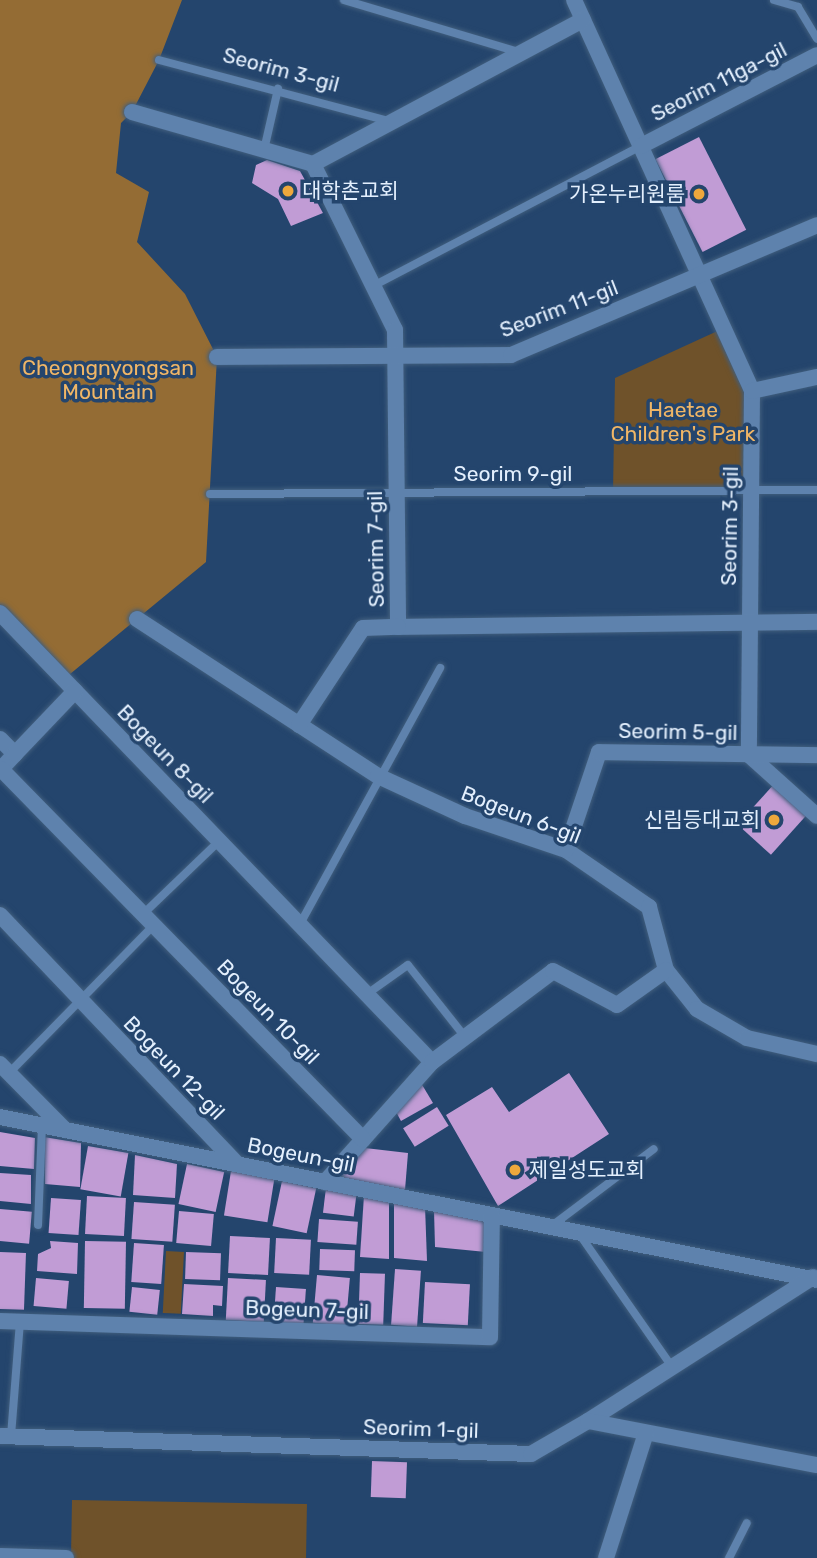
<!DOCTYPE html>
<html>
<head>
<meta charset="utf-8">
<style>
  body { margin:0 }
  #map { position:relative; width:817px; height:1558px; overflow:hidden; background:#24456d; font-family:Rubik,"Noto Sans KR",sans-serif }
  div>[style] { position:absolute }
  .green>* { inset:0; background:#6f522a; transform-origin:0 0 }
  .forest>* { inset:0; background:#946c34 }
  .building>* { inset:0; background:#c19cd5; transform-origin:0 0 }
  .roads { filter:drop-shadow(0 0 2px #415e7d) drop-shadow(0 0 2px #415e7d) }
  .service>* { height:8px; margin:-4px; padding:0 4px; transform-origin:4px; border-radius:4px; background:#5e82ad }
  .minor>* { height:16px; margin:-8px; padding:0 8px; transform-origin:8px; border-radius:8px; background:#5e82ad }
  .dots>* { width:19px; height:19px; translate:-50% -50%; box-sizing:border-box; border:4px solid #24456d; border-radius:50% }
  span { translate:-50% -50%; white-space:nowrap; text-align:center; line-height:1.15; -webkit-text-stroke:7px #24456d; paint-order:stroke }
  .street-label { font-size:21px; color:#e3effd }
  .poi-label { font-size:21px; color:#e3effd }
  .left { translate:0 -50%; text-align:left }
  .right { translate:-100% -50%; text-align:right }
  .park-label { font-size:21px; color:#f0b666 }
</style>
</head>
<body>
<div id="map">
  <div class="green">
    <i style="clip-path:polygon(724px 328px,752px 391px,752px 490px,613px 491px,615px 378px)"></i>
    <i style="left:166px;top:1251px;width:18px;height:62px;rotate:3deg"></i>
    <i style="left:72px;top:1500px;width:235px;height:58px;rotate:1deg"></i>
  </div>
  <div class="forest">
    <i style="clip-path:polygon(0 0,182px 0,159px 60px,132px 112px,121px 123px,116px 173px,149px 192px,137px 242px,185px 294px,217px 357px,206px 562px,64px 679px,0 613px)"></i>
  </div>
  <div class="building">
    <i style="left:699px;top:137px;width:104px;height:49px;rotate:63deg"></i>
    <i style="clip-path:polygon(267px 160px,300px 171px,323px 213px,291px 226px,278px 199px,252px 183px,256px 165px)"></i>
    <i style="left:775px;top:783px;width:45px;height:56px;rotate:42deg"></i>
    <i style="clip-path:polygon(569px 1073px,609px 1134px,498px 1206px,446px 1115px,492px 1087px,509px 1112px)"></i>
    <i style="clip-path:polygon(421px 1083px,433px 1103px,401px 1121px,395px 1110px)"></i>
    <i style="left:437px;top:1107px;width:22px;height:40px;rotate:58deg"></i>
    <i style="clip-path:polygon(0 1132px,35px 1138px,34px 1169px,0 1166px)"></i>
    <i style="clip-path:polygon(44px 1137px,81px 1143px,80px 1187px,45px 1184px)"></i>
    <i style="left:88px;top:1146px;width:41px;height:44px;rotate:10deg"></i>
    <i style="clip-path:polygon(365px 1148px,408px 1153px,405px 1190px,338px 1178px)"></i>
    <i style="clip-path:polygon(135px 1155px,177px 1164px,175px 1198px,133px 1195px)"></i>
    <i style="left:187px;top:1164px;width:38px;height:41px;rotate:12deg"></i>
    <i style="left:231px;top:1171px;width:44px;height:45px;rotate:9deg"></i>
    <i style="clip-path:polygon(0 1173px,31px 1175px,31px 1204px,0 1201px)"></i>
    <i style="left:282px;top:1181px;width:35px;height:46px;rotate:12deg"></i>
    <i style="left:326px;top:1188px;width:31px;height:25px;rotate:7deg"></i>
    <i style="clip-path:polygon(364px 1195px,389px 1199px,389px 1259px,360px 1257px)"></i>
    <i style="left:87px;top:1196px;width:39px;height:38px;rotate:3deg"></i>
    <i style="left:51px;top:1198px;width:30px;height:35px;rotate:4deg"></i>
    <i style="clip-path:polygon(394px 1200px,425px 1206px,427px 1261px,394px 1258px)"></i>
    <i style="left:134px;top:1202px;width:41px;height:37px;rotate:4deg"></i>
    <i style="left:0;top:1209px;width:32px;height:32px;rotate:5deg"></i>
    <i style="clip-path:polygon(434px 1210px,486px 1218px,486px 1252px,435px 1247px)"></i>
    <i style="left:179px;top:1211px;width:35px;height:32px;rotate:5deg"></i>
    <i style="left:319px;top:1219px;width:39px;height:23px;rotate:4deg"></i>
    <i style="left:230px;top:1236px;width:40px;height:37px;rotate:3deg"></i>
    <i style="left:276px;top:1238px;width:35px;height:35px;rotate:3deg"></i>
    <i style="clip-path:polygon(50px 1241px,78px 1243px,77px 1274px,37px 1271px,38px 1254px,51px 1248px)"></i>
    <i style="left:85px;top:1241px;width:41px;height:67px;rotate:1deg"></i>
    <i style="left:134px;top:1243px;width:30px;height:39px;rotate:4deg"></i>
    <i style="left:320px;top:1249px;width:35px;height:21px;rotate:2deg"></i>
    <i style="left:0;top:1252px;width:26px;height:57px;rotate:2deg"></i>
    <i style="left:186px;top:1252px;width:35px;height:27px;rotate:2deg"></i>
    <i style="left:395px;top:1269px;width:26px;height:56px;rotate:4deg"></i>
    <i style="left:360px;top:1273px;width:25px;height:51px;rotate:2deg"></i>
    <i style="left:317px;top:1275px;width:33px;height:48px;rotate:5deg"></i>
    <i style="left:36px;top:1278px;width:33px;height:28px;rotate:5deg"></i>
    <i style="left:228px;top:1278px;width:38px;height:42px;rotate:3deg"></i>
    <i style="left:425px;top:1282px;width:45px;height:41px;rotate:3deg"></i>
    <i style="clip-path:polygon(184px 1284px,223px 1286px,222px 1306px,213px 1305px,213px 1316px,182px 1314px)"></i>
    <i style="left:132px;top:1287px;width:28px;height:25px;rotate:6deg"></i>
    <i style="left:276px;top:1287px;width:30px;height:35px;rotate:4deg"></i>
    <i style="left:372px;top:1461px;width:35px;height:36px;rotate:2deg"></i>
  </div>
  <div class="roads">
    <div class="service">
      <i style="left:344px;top:0;width:182px;rotate:16.6deg"></i>
      <i style="left:774px;top:0;width:25px;rotate:16deg"></i>
      <i style="left:798px;top:7px;width:37px;rotate:59deg"></i>
      <i style="left:159px;top:60px;width:238px;rotate:14.9deg"></i>
      <i style="left:264px;top:150px;width:63px;rotate:-77.1deg"></i>
      <i style="left:373px;top:286px;width:302px;rotate:-27.6deg"></i>
      <i style="left:210px;top:494px;width:607px;rotate:-0.38deg"></i>
      <i style="left:143px;top:914px;width:105px;rotate:-43.8deg"></i>
      <i style="left:300px;top:924px;width:292px;rotate:-61.3deg"></i>
      <i style="left:367px;top:994px;width:50px;rotate:-35.3deg"></i>
      <i style="left:408px;top:965px;width:92px;rotate:51.6deg"></i>
      <i style="left:9px;top:1073px;width:207px;rotate:-45.6deg"></i>
      <i style="left:38px;top:1225px;width:100px;rotate:-87.7deg"></i>
      <i style="left:553px;top:1225px;width:126px;rotate:-37deg"></i>
      <i style="left:580px;top:1235px;width:161px;rotate:55.1deg"></i>
      <i style="left:11px;top:1436px;width:115px;rotate:-85.5deg"></i>
      <i style="left:729px;top:1558px;width:39px;rotate:-63deg"></i>
    </div>
    <div class="minor">
      <i style="left:574px;top:0;width:430px;rotate:65.5deg"></i>
      <i style="left:752px;top:391px;width:364px;rotate:90.5deg"></i>
      <i style="left:749px;top:755px;width:91px;rotate:41.9deg"></i>
      <i style="left:132px;top:112px;width:188px;rotate:16deg"></i>
      <i style="left:313px;top:164px;width:185px;rotate:63.7deg"></i>
      <i style="left:395px;top:330px;width:297px;rotate:89.4deg"></i>
      <i style="left:398px;top:627px;width:419px;rotate:-0.7deg"></i>
      <i style="left:641px;top:146px;width:198px;rotate:-27.3deg"></i>
      <i style="left:313px;top:164px;width:306px;rotate:-28.1deg"></i>
      <i style="left:217px;top:357px;width:294px;rotate:-0.4deg"></i>
      <i style="left:511px;top:355px;width:332px;rotate:-23deg"></i>
      <i style="left:752px;top:391px;width:66px;rotate:-12.2deg"></i>
      <i style="left:0;top:613px;width:623px;rotate:46.11deg"></i>
      <i style="left:432px;top:1062px;width:161px;rotate:131.7deg"></i>
      <i style="left:137px;top:619px;width:288px;rotate:33.1deg"></i>
      <i style="left:378px;top:776px;width:96px;rotate:24.7deg"></i>
      <i style="left:465px;top:816px;width:107px;rotate:18.6deg"></i>
      <i style="left:566px;top:850px;width:101px;rotate:34.5deg"></i>
      <i style="left:649px;top:907px;width:65px;rotate:74.9deg"></i>
      <i style="left:666px;top:970px;width:50px;rotate:51.5deg"></i>
      <i style="left:697px;top:1009px;width:58px;rotate:30.1deg"></i>
      <i style="left:747px;top:1038px;width:72px;rotate:12.9deg"></i>
      <i style="left:299px;top:725px;width:116px;rotate:-56.6deg"></i>
      <i style="left:363px;top:628px;width:35px;rotate:-2deg"></i>
      <i style="left:0;top:739px;width:21px;rotate:45deg"></i>
      <i style="left:15px;top:754px;width:21px;rotate:133deg"></i>
      <i style="left:1px;top:769px;width:518px;rotate:45.63deg"></i>
      <i style="left:15px;top:754px;width:87px;rotate:-46.4deg"></i>
      <i style="left:566px;top:850px;width:103px;rotate:-71.4deg"></i>
      <i style="left:599px;top:752px;width:218px;rotate:0.8deg"></i>
      <i style="left:0;top:915px;width:344px;rotate:46.4deg"></i>
      <i style="left:432px;top:1062px;width:151px;rotate:-36.9deg"></i>
      <i style="left:553px;top:971px;width:72px;rotate:28deg"></i>
      <i style="left:617px;top:1005px;width:60px;rotate:-35.5deg"></i>
      <i style="left:0;top:1064px;width:93px;rotate:45.4deg"></i>
      <i style="left:0;top:1117px;width:833px;rotate:11.28deg"></i>
      <i style="left:0;top:1321px;width:490px;rotate:1.9deg"></i>
      <i style="left:490px;top:1337px;width:122px;rotate:-89.1deg"></i>
      <i style="left:588px;top:1421px;width:267px;rotate:-32.6deg"></i>
      <i style="left:0;top:1436px;width:531px;rotate:1.94deg"></i>
      <i style="left:531px;top:1454px;width:66px;rotate:-30.1deg"></i>
      <i style="left:588px;top:1421px;width:233px;rotate:10.9deg"></i>
      <i style="left:0;top:1556px;width:66px;rotate:1.7deg"></i>
      <i style="left:606px;top:1558px;width:131px;rotate:-72.3deg"></i>
    </div>
  </div>
  <div class="dots">
    <i style="left:288px;top:191px;background:#eea83c"></i>
    <i style="left:699px;top:194px;background:#eea83c"></i>
    <i style="left:774px;top:820px;background:#eea83c"></i>
    <i style="left:515px;top:1170px;background:#eea83c"></i>
  </div>
  <div class="street-label">
    <span style="left:281px;top:70px;rotate:15deg">Seorim 3-gil</span>
    <span style="left:719px;top:82px;rotate:-27deg">Seorim 11ga-gil</span>
    <span style="left:559px;top:309px;rotate:-21deg">Seorim 11-gil</span>
    <span style="left:513px;top:474px">Seorim 9-gil</span>
    <span style="left:730px;top:526px;rotate:-89deg">Seorim 3-gil</span>
    <span style="left:376px;top:549px;rotate:-91deg">Seorim 7-gil</span>
    <span style="left:678px;top:732px;rotate:1deg">Seorim 5-gil</span>
    <span style="left:165px;top:754px;rotate:46deg">Bogeun 8-gil</span>
    <span style="left:521px;top:815px;rotate:21deg">Bogeun 6-gil</span>
    <span style="left:268px;top:1012px;rotate:46deg">Bogeun 10-gil</span>
    <span style="left:174px;top:1068px;rotate:46deg">Bogeun 12-gil</span>
    <span style="left:301px;top:1155px;rotate:11deg">Bogeun-gil</span>
    <span style="left:307px;top:1310px;rotate:2deg">Bogeun 7-gil</span>
    <span style="left:421px;top:1429px;rotate:2deg">Seorim 1-gil</span>
  </div>
  <div class="poi-label">
    <span class="left" style="left:302px;top:191px">대학촌교회</span>
    <span class="right" style="left:685px;top:194px">가온누리원룸</span>
    <span class="right" style="left:760px;top:820px">신림등대교회</span>
    <span class="left" style="left:529px;top:1170px">제일성도교회</span>
  </div>
  <div class="park-label">
    <span style="left:108px;top:380px">Cheongnyongsan<br>Mountain</span>
    <span style="left:683px;top:422px">Haetae<br>Children's Park</span>
  </div>
</div>
</body>
</html>
